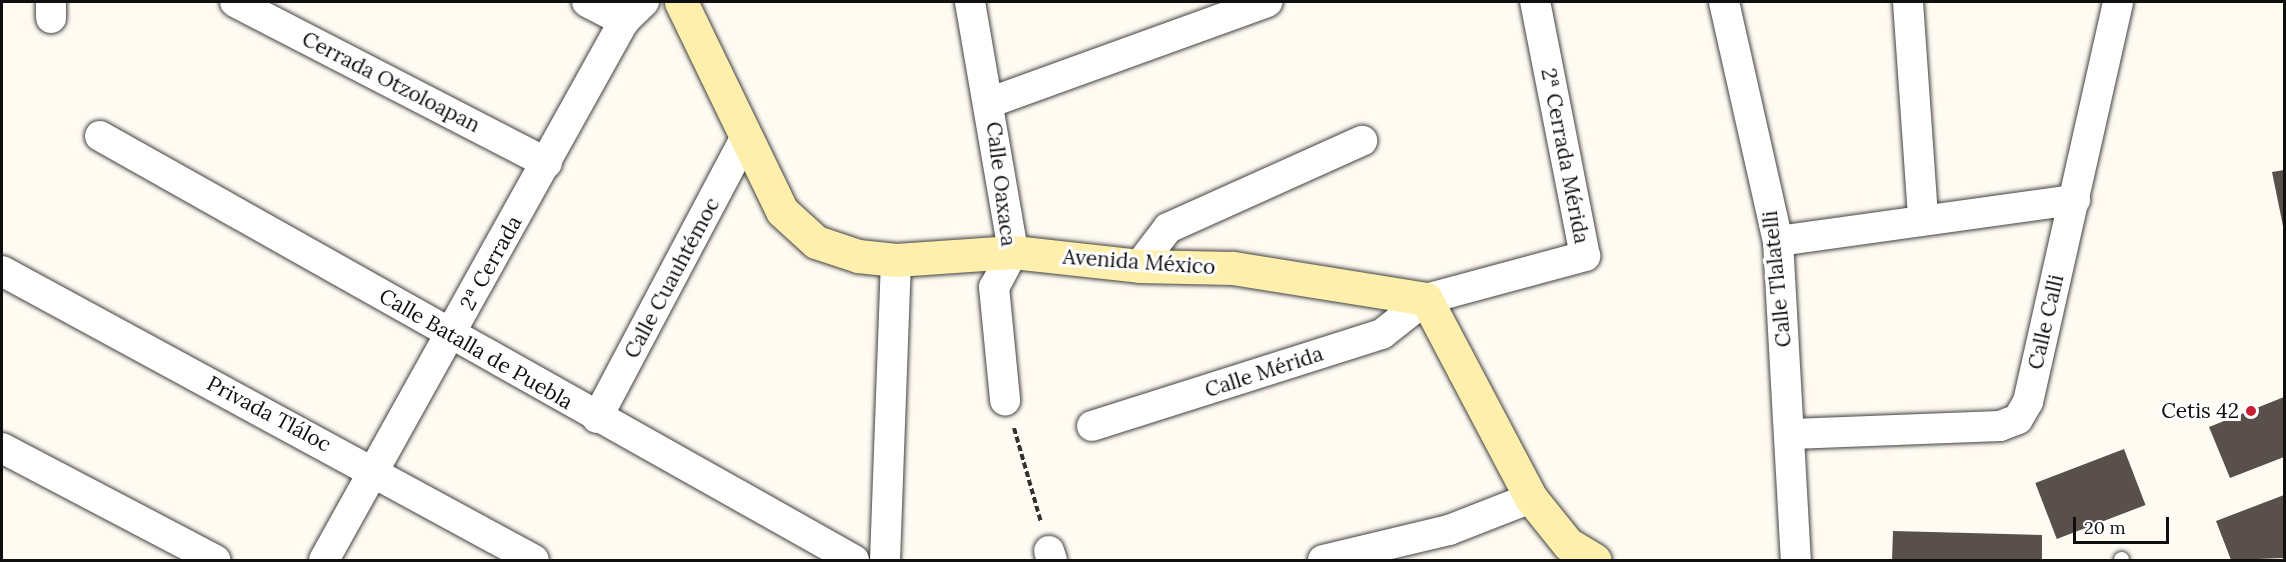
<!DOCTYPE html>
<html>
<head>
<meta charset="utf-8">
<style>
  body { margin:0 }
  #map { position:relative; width:2286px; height:562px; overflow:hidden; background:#fffbf2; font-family:Lora,serif }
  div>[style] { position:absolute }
  .building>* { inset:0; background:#594f4b; transform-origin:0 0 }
  .path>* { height:4px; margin-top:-2px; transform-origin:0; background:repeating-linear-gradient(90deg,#313131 0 6px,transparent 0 9px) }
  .roads { filter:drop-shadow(0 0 2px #424242) drop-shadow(0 0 2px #424242) }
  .lane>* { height:15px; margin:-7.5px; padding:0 7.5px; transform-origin:7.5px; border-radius:7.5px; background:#fff }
  .street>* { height:30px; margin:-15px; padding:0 15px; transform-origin:15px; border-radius:15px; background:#fff }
  .secondary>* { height:33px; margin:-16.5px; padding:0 16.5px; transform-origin:16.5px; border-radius:16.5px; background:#ffefad }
  .dots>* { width:16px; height:16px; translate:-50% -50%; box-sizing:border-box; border:3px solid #fff; border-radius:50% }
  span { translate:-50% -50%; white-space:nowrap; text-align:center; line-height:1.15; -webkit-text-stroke:6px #fff; paint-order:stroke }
  .street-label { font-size:21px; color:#0f0f0f }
  .poi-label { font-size:21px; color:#0f0f0f }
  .right { translate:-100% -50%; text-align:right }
  .frame { position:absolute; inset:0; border:3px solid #0f0f0f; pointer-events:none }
  .scale { position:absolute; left:2073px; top:517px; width:96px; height:27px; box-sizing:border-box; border:3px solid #0f0f0f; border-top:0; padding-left:8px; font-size:18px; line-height:21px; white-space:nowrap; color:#0f0f0f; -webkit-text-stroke:4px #fff; paint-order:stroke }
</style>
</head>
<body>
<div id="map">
  <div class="building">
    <i style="clip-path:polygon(2284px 170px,2284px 226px,2283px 226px,2272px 172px)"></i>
    <i style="clip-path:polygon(2284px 397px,2284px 457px,2230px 478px,2209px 427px)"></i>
    <i style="left:2124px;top:449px;width:60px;height:95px;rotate:69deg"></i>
    <i style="clip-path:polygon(2284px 495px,2284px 558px,2231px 560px,2216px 521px)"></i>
    <i style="clip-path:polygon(1893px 531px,2042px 535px,2042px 560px,1892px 560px)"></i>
  </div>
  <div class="path">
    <i style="left:1014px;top:428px;width:98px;rotate:74deg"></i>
  </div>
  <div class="roads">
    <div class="lane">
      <i style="left:2121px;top:559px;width:1px;rotate:90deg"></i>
    </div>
    <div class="street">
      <i style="left:51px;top:2px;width:16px;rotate:90deg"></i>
      <i style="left:235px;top:2px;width:351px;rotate:27.3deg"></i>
      <i style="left:587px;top:2px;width:42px;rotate:27.2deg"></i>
      <i style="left:970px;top:2px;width:254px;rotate:80.2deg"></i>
      <i style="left:1013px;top:252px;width:40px;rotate:118deg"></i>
      <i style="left:994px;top:287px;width:114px;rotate:84.4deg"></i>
      <i style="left:1724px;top:2px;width:245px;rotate:77.3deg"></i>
      <i style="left:1778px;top:241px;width:320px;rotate:86.8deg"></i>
      <i style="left:1908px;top:2px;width:217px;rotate:86deg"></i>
      <i style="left:991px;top:102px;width:294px;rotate:-19.9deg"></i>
      <i style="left:100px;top:136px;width:865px;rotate:29.35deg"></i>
      <i style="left:1778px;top:241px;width:300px;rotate:-7.9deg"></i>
      <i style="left:1139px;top:266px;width:48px;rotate:-52.7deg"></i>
      <i style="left:1168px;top:228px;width:213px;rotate:-24.2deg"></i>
      <i style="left:2px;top:271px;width:605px;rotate:28.51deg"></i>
      <i style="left:597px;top:418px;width:318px;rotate:-62.1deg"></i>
      <i style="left:1092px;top:426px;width:304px;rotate:-17.6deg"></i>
      <i style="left:1382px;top:334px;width:56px;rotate:-38.5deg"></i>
      <i style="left:1426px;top:299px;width:165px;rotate:-15.1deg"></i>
      <i style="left:1585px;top:256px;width:259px;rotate:-101.1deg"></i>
      <i style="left:1792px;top:434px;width:208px;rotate:-2.2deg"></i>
      <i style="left:2000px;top:426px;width:19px;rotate:-21deg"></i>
      <i style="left:2018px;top:419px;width:20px;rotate:-60deg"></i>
      <i style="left:2028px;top:402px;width:410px;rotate:-77.3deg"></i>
      <i style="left:2px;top:448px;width:241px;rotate:27.7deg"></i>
      <i style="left:1049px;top:551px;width:9px;rotate:72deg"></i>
      <i style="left:324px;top:560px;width:617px;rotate:-60.9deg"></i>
      <i style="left:624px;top:21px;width:28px;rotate:-44deg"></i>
      <i style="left:885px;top:560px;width:300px;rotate:-87.9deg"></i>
      <i style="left:1323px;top:560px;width:130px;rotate:-13.4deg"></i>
      <i style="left:1449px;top:530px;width:88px;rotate:-21.3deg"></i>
    </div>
    <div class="secondary">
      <i style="left:681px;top:2px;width:232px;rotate:64.2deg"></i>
      <i style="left:782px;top:211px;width:46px;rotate:42.4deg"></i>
      <i style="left:816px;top:242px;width:44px;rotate:18.4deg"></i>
      <i style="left:858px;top:256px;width:38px;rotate:6deg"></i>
      <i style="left:896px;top:260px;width:117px;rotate:-3.9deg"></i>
      <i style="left:1013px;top:252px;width:127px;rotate:6.3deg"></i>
      <i style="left:1139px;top:266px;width:94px;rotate:1.2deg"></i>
      <i style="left:1233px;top:268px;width:195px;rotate:9.1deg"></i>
      <i style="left:1426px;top:299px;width:225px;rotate:62.2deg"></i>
      <i style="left:1531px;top:498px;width:59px;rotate:51.2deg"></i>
      <i style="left:1568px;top:544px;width:31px;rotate:31deg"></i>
    </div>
  </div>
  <div class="dots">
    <i style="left:2251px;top:411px;background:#c81f35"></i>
  </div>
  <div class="street-label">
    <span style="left:391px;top:82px;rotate:27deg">Cerrada Otzoloapan</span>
    <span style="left:1565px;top:156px;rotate:79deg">2ª Cerrada Mérida</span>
    <span style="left:1001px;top:184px;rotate:83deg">Calle Oaxaca</span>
    <span style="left:1139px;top:262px;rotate:4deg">Avenida México</span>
    <span style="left:491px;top:263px;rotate:-61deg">2ª Cerrada</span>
    <span style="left:672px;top:278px;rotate:-62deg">Calle Cuauhtémoc</span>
    <span style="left:1777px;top:279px;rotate:-96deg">Calle Tlalatelli</span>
    <span style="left:2046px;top:322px;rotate:-77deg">Calle Calli</span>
    <span style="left:476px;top:349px;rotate:30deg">Calle Batalla de Puebla</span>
    <span style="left:1264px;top:372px;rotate:-18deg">Calle Mérida</span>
    <span style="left:269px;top:414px;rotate:28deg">Privada Tláloc</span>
  </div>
  <div class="poi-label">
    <span class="right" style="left:2239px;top:411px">Cetis 42</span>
  </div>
  <div class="frame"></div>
  <div class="scale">20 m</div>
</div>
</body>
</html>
